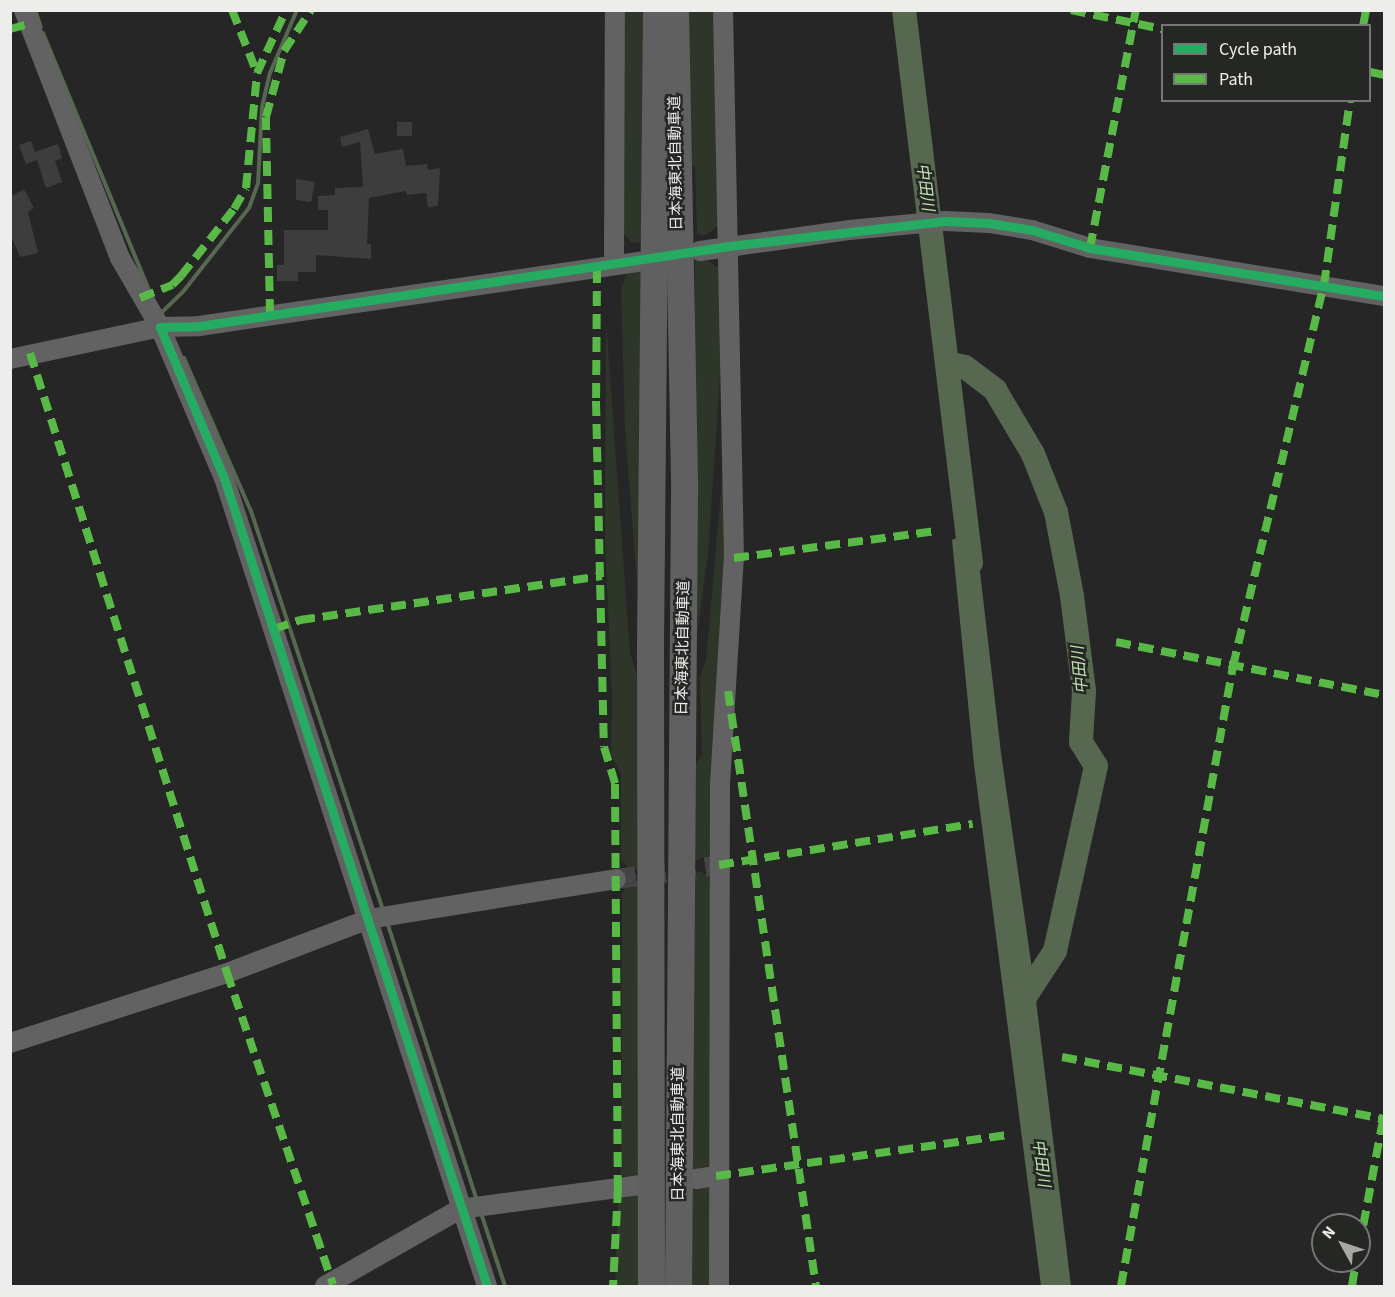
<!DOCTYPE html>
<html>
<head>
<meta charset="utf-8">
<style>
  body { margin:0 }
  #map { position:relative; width:1395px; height:1297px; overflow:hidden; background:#252625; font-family:"Source Sans 3","Noto Sans JP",sans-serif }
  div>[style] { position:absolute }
  .green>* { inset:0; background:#2d3628 }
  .water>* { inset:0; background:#576850 }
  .stream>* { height:4px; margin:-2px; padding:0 2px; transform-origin:2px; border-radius:2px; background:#576850 }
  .river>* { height:24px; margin:-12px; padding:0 12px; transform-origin:12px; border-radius:12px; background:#576850 }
  .building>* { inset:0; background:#3c3d3c; transform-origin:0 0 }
  .minor-tunnel>* { height:20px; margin-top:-10px; transform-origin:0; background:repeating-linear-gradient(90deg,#434443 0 20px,transparent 0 30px) }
  .minor>* { height:20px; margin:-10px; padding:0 10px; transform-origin:10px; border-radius:10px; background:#626262 }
  .highway>* { height:27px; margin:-13.5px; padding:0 13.5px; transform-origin:13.5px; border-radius:13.5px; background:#5f605f }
  .quiet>* { height:8px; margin-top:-4px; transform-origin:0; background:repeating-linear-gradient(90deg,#58b947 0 15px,transparent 0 23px) }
  .cycleway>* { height:9px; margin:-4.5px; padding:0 4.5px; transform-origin:4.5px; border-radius:4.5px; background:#26ab63 }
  span { translate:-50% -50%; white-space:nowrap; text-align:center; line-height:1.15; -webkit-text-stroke:5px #252724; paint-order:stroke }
  .street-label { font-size:15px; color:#edeeec }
  .water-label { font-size:16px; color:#bee1af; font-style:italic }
  .frame { position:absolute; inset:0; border:12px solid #edeeec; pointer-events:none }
  .legend { position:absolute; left:1161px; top:24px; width:210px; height:78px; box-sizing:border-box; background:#252724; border:2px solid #757774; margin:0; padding:8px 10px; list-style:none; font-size:18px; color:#edeeec }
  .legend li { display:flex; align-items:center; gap:12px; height:30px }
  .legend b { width:30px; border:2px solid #757774 }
  .north { position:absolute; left:1311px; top:1213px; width:60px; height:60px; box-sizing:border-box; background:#252724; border:2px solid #757774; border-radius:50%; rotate:310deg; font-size:16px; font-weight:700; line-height:24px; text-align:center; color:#edeeec }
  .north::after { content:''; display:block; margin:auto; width:21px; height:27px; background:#a7a8a6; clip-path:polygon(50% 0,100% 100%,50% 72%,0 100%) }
</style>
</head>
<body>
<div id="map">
  <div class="green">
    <i style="clip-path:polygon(621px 11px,648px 11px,647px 241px,632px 243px,622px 232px)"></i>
    <i style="clip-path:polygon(686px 11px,721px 11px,720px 224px,706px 235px,697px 234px,695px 167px,689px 165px)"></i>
    <i style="clip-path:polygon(695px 260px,707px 260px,720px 269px,722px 345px,708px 555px,695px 649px)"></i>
    <i style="clip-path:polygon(646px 267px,638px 599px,625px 429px,621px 288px,628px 271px)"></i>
    <i style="clip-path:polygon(606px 320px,630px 652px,638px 679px,644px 869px,631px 870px,621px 860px,621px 774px,611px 755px,612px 697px,605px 541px)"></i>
    <i style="clip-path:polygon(727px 425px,730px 561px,715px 852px,694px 862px,692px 769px,702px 755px,700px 677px,706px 660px)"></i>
    <i style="clip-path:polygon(701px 871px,712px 880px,711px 1165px,690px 1172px,693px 873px)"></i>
    <i style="clip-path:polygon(644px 879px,643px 1179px,631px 1180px,621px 1174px,622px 894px,627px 883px)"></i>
    <i style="clip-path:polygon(703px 1182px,712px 1189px,713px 1286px,691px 1286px,691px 1183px)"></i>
    <i style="clip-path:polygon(641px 1189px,641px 1286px,615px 1286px,618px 1199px,622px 1193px)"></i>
  </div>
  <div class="water">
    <i style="clip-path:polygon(975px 529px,1001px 753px,1033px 976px,1071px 1286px,1041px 1286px,974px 764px,952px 540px)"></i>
  </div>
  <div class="stream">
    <i style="left:35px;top:10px;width:18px;rotate:71deg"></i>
    <i style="left:43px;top:33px;width:278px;rotate:67.6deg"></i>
    <i style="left:160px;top:314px;width:30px;rotate:-44deg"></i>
    <i style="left:182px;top:293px;width:108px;rotate:-51.8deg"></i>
    <i style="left:249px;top:208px;width:27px;rotate:-70deg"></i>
    <i style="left:258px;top:183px;width:76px;rotate:-87deg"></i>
    <i style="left:262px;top:107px;width:35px;rotate:-77deg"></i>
    <i style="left:270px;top:73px;width:69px;rotate:-66.8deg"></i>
    <i style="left:184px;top:358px;width:167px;rotate:66.4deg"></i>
    <i style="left:251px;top:511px;width:419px;rotate:71.7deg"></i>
    <i style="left:387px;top:922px;width:292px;rotate:72.1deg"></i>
    <i style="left:481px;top:1213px;width:77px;rotate:71.8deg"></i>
  </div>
  <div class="river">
    <i style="left:904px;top:10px;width:557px;rotate:83.09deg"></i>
    <i style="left:947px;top:363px;width:18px;rotate:13deg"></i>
    <i style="left:965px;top:367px;width:38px;rotate:37deg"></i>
    <i style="left:995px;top:390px;width:74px;rotate:59.3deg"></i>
    <i style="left:1033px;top:454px;width:62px;rotate:68.4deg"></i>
    <i style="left:1056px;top:512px;width:86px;rotate:79.2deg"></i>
    <i style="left:1072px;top:596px;width:96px;rotate:82.8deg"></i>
    <i style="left:1084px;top:691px;width:51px;rotate:93.4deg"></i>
    <i style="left:1081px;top:742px;width:28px;rotate:58deg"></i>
    <i style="left:1096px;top:766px;width:189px;rotate:102.5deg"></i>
    <i style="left:1055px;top:951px;width:62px;rotate:123.2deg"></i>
  </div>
  <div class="building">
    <i style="left:397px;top:122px;width:15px;height:14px"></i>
    <i style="clip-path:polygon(368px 129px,375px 154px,403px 149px,406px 166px,427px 164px,428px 170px,440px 168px,438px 206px,428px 207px,426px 193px,407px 195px,406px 191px,369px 198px,367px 244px,371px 244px,371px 259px,316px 255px,316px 272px,298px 272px,298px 281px,277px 281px,277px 265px,284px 265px,284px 230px,328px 230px,328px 210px,318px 210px,318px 196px,335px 195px,335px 188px,363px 187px,360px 142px,342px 147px,340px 137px)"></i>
    <i style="clip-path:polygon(31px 141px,35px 152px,58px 144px,62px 158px,55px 161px,62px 182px,46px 188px,37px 160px,26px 164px,19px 145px)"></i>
    <i style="clip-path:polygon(296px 179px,315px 182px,311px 202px,296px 200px)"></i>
    <i style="clip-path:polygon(24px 189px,34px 208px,28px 212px,38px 253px,20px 257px,10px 234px,10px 197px)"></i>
  </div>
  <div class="minor-tunnel">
    <i style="left:616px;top:879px;width:104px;rotate:-7.7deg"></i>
  </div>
  <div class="minor">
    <i style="left:700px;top:251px;width:150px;rotate:-8deg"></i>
    <i style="left:849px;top:230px;width:96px;rotate:-5.4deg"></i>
    <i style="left:945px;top:221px;width:44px;rotate:2.6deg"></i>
    <i style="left:989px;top:223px;width:44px;rotate:9.2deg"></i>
    <i style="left:1032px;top:230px;width:61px;rotate:17.2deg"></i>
    <i style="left:1090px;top:248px;width:298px;rotate:9.3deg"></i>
    <i style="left:614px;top:265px;width:255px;rotate:-89.8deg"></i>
    <i style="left:10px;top:359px;width:153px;rotate:-12deg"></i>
    <i style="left:160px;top:327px;width:80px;rotate:-120.1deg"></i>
    <i style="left:120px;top:258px;width:266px;rotate:-111.2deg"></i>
    <i style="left:10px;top:1043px;width:228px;rotate:-17.9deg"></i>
    <i style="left:227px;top:973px;width:152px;rotate:-20.8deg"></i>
    <i style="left:369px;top:919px;width:250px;rotate:-9.2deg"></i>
    <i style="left:696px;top:1179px;width:20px;rotate:-9deg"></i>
    <i style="left:325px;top:1286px;width:155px;rotate:-29.7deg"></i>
    <i style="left:460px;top:1209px;width:183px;rotate:-7.6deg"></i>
    <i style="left:487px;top:1286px;width:850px;rotate:-108.03deg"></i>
    <i style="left:224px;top:478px;width:164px;rotate:-113deg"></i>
    <i style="left:160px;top:327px;width:39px;rotate:-1deg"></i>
    <i style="left:199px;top:326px;width:446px;rotate:-8.3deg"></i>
    <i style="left:719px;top:1286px;width:502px;rotate:-89.89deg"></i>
    <i style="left:720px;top:784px;width:226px;rotate:-86.5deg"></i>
    <i style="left:734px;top:558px;width:548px;rotate:-91.15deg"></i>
  </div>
  <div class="highway">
    <i style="left:675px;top:10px;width:482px;rotate:88.9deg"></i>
    <i style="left:684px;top:492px;width:794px;rotate:90.43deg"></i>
    <i style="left:651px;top:1286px;width:640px;rotate:-90.09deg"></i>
    <i style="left:650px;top:646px;width:636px;rotate:-89.46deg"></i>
  </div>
  <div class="quiet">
    <i style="left:232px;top:10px;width:68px;rotate:68.4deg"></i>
    <i style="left:1071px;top:10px;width:93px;rotate:11.8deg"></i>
    <i style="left:1363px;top:26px;width:16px;rotate:-79deg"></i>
    <i style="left:10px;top:29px;width:20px;rotate:-15deg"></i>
    <i style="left:1370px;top:72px;width:14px;rotate:12deg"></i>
    <i style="left:1090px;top:248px;width:242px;rotate:-79.1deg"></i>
    <i style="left:597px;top:268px;width:133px;rotate:90.4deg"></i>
    <i style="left:596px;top:401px;width:346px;rotate:88.7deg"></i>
    <i style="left:604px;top:747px;width:39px;rotate:73deg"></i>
    <i style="left:615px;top:784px;width:404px;rotate:89.6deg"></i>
    <i style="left:618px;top:1188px;width:98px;rotate:92.9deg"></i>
    <i style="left:140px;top:298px;width:35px;rotate:-22deg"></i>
    <i style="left:172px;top:285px;width:13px;rotate:-45deg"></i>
    <i style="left:181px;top:276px;width:85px;rotate:-51.7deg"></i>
    <i style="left:234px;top:209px;width:24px;rotate:-60deg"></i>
    <i style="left:246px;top:188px;width:116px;rotate:-84.5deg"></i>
    <i style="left:257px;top:73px;width:69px;rotate:-65.3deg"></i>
    <i style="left:270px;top:314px;width:197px;rotate:-91.2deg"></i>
    <i style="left:266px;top:117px;width:68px;rotate:-74.7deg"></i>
    <i style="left:284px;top:51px;width:49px;rotate:-56.6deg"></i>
    <i style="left:30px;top:353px;width:651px;rotate:72.37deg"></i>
    <i style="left:227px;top:973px;width:329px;rotate:71.2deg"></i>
    <i style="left:734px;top:558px;width:204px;rotate:-7.6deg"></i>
    <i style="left:274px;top:629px;width:28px;rotate:-19deg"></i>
    <i style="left:300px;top:620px;width:305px;rotate:-8.3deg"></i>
    <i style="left:1116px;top:642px;width:273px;rotate:11.2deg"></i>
    <i style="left:728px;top:691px;width:601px;rotate:81.59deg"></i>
    <i style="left:719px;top:865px;width:257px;rotate:-9.2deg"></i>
    <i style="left:1062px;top:1057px;width:328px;rotate:10.9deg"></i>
    <i style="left:716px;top:1176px;width:294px;rotate:-8deg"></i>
    <i style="left:1359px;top:1248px;width:136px;rotate:-79.4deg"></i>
    <i style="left:1121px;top:1286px;width:630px;rotate:-79.76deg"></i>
    <i style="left:1233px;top:666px;width:392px;rotate:-76.6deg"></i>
    <i style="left:1324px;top:285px;width:187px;rotate:-82deg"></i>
    <i style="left:1352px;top:1286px;width:25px;rotate:-81deg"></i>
  </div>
  <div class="cycleway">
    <i style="left:487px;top:1286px;width:850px;rotate:-108.03deg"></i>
    <i style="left:224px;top:478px;width:164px;rotate:-113deg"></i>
    <i style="left:160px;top:327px;width:39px;rotate:-1deg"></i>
    <i style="left:199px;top:326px;width:536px;rotate:-8.58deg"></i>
    <i style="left:729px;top:246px;width:217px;rotate:-6.6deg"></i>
    <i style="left:945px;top:221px;width:44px;rotate:2.6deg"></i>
    <i style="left:989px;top:223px;width:44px;rotate:9.2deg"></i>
    <i style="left:1032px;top:230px;width:61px;rotate:17.2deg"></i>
    <i style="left:1090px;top:248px;width:298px;rotate:9.3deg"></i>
  </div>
  <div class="street-label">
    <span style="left:676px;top:163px;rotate:-91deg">日本海東北自動車道</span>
    <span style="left:683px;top:648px;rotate:-89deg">日本海東北自動車道</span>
    <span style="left:679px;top:1134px;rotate:-90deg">日本海東北自動車道</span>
  </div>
  <div class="water-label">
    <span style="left:925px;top:187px;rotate:83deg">中田川</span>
    <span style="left:1080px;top:670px;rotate:-95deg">中田川</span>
    <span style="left:1041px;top:1163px;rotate:83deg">中田川</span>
  </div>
  <div class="frame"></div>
  <ul class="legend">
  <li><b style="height:8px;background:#26ab63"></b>Cycle path</li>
  <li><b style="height:8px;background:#58b947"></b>Path</li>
  </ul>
  <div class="north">N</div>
</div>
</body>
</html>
